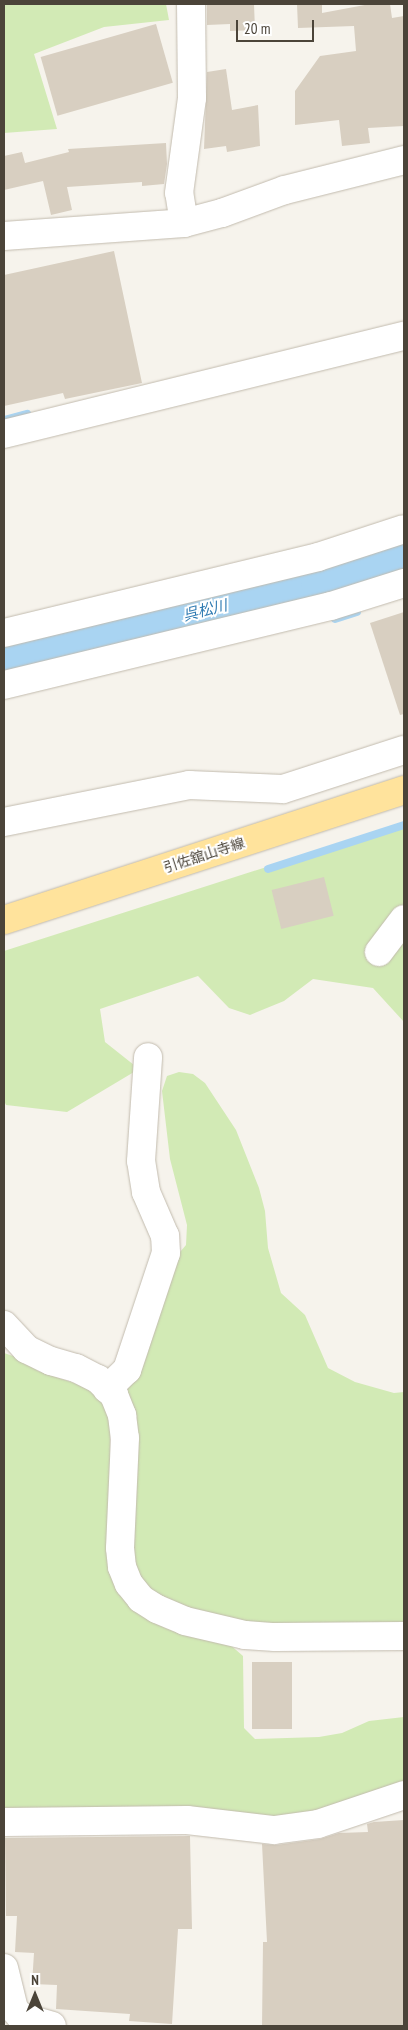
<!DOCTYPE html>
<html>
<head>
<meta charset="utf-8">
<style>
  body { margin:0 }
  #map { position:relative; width:408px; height:2030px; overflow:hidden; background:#f6f3ec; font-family:"PT Sans Narrow","Noto Sans JP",sans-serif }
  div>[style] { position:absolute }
  .green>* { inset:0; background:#d2eab5 }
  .stream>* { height:8px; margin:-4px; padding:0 4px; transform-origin:4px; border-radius:4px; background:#a9d4f2 }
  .river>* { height:46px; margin:-23px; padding:0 23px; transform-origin:23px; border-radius:23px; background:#a9d4f2 }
  .building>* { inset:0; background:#d8cfc1; transform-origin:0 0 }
  .roads { filter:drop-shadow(0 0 1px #c2bbae) drop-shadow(0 0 1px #c2bbae) }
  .minor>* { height:28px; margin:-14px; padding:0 14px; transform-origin:14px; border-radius:14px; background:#fff }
  .major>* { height:28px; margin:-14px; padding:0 14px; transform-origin:14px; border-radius:14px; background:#ffe39c }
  span { translate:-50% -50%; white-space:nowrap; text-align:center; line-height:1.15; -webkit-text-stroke:4px #fff; paint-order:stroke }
  .street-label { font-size:14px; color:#4b4439 }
  .water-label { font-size:15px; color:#2e7ab2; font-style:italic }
  .frame { position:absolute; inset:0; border:5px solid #4b4439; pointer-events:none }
  .north { position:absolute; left:10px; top:1970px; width:50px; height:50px; -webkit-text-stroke:4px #fff; paint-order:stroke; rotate:0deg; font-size:14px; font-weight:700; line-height:20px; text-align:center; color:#4b4439 }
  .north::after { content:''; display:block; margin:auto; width:18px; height:22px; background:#4b4439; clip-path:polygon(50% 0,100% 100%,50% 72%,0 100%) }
  .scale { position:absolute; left:236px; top:20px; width:78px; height:22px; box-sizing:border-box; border:2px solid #4b4439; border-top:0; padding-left:6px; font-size:15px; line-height:18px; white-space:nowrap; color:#4b4439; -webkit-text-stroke:4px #fff; paint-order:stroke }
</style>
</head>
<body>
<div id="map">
  <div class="green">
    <i style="clip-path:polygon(4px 4px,166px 4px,169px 20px,104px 27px,34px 54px,57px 129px,4px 133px)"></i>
    <i style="clip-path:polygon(404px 823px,404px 1022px,373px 988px,313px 979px,284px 1001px,250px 1015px,229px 1008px,198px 976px,100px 1009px,105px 1042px,139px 1069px,67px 1112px,6px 1105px,4px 1101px,4px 951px)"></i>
    <i style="clip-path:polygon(179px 1072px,193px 1074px,205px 1083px,236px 1130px,259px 1188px,265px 1211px,268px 1248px,281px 1293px,305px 1315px,328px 1368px,355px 1382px,394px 1393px,404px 1392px,404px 1626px,231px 1623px,152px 1598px,130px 1557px,127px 1393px,134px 1357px,174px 1259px,186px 1245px,187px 1225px,170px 1159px,162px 1091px,167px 1076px)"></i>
    <i style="clip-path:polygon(4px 1353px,16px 1357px,38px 1371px,89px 1388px,107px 1408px,110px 1428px,110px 1559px,140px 1613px,165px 1628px,196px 1637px,228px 1643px,243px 1656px,244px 1728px,255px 1739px,319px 1737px,342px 1733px,369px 1721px,404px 1717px,404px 1791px,336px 1813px,273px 1819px,222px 1815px,212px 1809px,199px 1807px,4px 1811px)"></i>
  </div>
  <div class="stream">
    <i style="left:4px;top:420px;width:24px;rotate:-15deg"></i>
    <i style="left:335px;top:619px;width:23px;rotate:-18deg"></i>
    <i style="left:268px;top:869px;width:143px;rotate:-17.9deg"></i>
  </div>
  <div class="river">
    <i style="left:4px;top:659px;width:329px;rotate:-13.5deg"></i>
    <i style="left:324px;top:582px;width:84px;rotate:-18deg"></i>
  </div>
  <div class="building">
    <i style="clip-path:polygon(207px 4px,254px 4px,255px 30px,230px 31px,230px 24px,207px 25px)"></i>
    <i style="clip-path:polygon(297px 4px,322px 4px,322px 13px,370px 4px,390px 4px,392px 18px,404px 16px,404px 126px,368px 128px,370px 143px,342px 146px,339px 120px,295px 125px,295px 91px,320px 56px,356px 51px,354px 26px,298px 28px)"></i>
    <i style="left:156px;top:24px;width:61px;height:120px;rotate:74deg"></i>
    <i style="clip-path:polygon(226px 69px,232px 110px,258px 105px,260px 146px,227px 152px,226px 146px,204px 149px,207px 72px)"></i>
    <i style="clip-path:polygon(166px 143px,167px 164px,164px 184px,142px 186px,142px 182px,67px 187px,72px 210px,51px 215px,43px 181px,4px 190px,4px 156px,22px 152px,25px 163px,69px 152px,68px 149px)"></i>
    <i style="clip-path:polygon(114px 251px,142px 383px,65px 399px,63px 393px,4px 406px,4px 275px)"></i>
    <i style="clip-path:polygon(404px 612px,404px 714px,400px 715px,370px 623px)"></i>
    <i style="left:324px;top:877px;width:40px;height:54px;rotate:76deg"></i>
    <i style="left:252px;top:1662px;width:40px;height:67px"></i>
    <i style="clip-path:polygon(404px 1820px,404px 2026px,262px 2026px,263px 1942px,267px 1942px,262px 1844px,276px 1845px,320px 1839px,339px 1833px,368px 1832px,367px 1824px,374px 1822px)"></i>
    <i style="clip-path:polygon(190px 1836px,192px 1929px,178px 1929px,172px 2024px,129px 2021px,130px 2014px,56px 2009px,57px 1985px,32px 1984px,34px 1953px,15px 1952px,17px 1916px,6px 1916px,5px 1838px)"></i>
  </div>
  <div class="roads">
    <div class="minor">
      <i style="left:184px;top:223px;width:30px;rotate:-99deg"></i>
      <i style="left:179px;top:193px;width:96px;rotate:-82.2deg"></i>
      <i style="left:192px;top:98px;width:94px;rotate:-90.6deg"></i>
      <i style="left:4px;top:236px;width:180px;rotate:-4.1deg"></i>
      <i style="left:184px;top:223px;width:39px;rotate:-15deg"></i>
      <i style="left:222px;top:213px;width:67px;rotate:-20.1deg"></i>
      <i style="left:285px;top:190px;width:123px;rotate:-14.1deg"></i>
      <i style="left:4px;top:434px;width:412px;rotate:-13.8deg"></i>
      <i style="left:4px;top:633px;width:323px;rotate:-13.6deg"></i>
      <i style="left:318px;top:557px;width:90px;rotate:-18deg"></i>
      <i style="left:4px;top:685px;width:336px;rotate:-13.6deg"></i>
      <i style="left:331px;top:606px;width:77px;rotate:-17.5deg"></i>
      <i style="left:4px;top:822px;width:189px;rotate:-11.3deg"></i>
      <i style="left:189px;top:785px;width:94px;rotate:2.4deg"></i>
      <i style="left:283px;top:789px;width:127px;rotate:-17.9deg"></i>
      <i style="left:379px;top:952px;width:41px;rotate:-52.9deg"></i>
      <i style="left:4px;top:1325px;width:33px;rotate:47deg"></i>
      <i style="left:26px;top:1349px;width:28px;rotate:26deg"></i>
      <i style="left:51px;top:1361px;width:26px;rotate:16deg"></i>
      <i style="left:76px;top:1368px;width:25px;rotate:27deg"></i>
      <i style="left:98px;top:1379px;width:23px;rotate:45deg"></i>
      <i style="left:114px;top:1395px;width:22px;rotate:68deg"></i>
      <i style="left:122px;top:1415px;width:23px;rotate:83deg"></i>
      <i style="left:125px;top:1438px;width:110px;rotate:92.6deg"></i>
      <i style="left:120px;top:1548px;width:19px;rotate:84deg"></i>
      <i style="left:122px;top:1567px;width:18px;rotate:68deg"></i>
      <i style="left:129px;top:1584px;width:19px;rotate:51deg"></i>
      <i style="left:141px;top:1599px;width:19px;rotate:32deg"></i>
      <i style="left:157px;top:1609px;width:30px;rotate:23deg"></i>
      <i style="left:185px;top:1621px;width:62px;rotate:13.1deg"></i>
      <i style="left:245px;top:1635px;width:30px;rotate:4deg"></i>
      <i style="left:275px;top:1637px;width:129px;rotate:-0.4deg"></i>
      <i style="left:107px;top:1389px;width:28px;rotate:-44deg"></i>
      <i style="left:127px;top:1370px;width:123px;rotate:-71.6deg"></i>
      <i style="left:166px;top:1253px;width:17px;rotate:-93deg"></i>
      <i style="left:165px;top:1236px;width:48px;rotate:-113.4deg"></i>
      <i style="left:146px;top:1192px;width:31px;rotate:-99deg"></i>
      <i style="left:141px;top:1161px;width:104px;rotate:-86.1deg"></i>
      <i style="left:4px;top:1822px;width:183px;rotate:-0.6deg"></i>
      <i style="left:187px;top:1820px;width:88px;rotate:6.6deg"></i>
      <i style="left:274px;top:1830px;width:44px;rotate:-7.8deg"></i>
      <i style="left:318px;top:1824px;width:91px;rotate:-18.6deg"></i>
      <i style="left:4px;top:1968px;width:42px;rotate:76.3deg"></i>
      <i style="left:14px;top:2009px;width:11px;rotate:49deg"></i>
      <i style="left:21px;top:2017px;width:32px;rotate:16deg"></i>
    </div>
    <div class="major">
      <i style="left:4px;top:920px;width:421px;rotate:-18deg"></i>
    </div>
  </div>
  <div class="street-label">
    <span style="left:204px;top:855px;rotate:-18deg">引佐舘山寺線</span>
  </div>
  <div class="water-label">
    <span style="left:205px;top:610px;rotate:-14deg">呉松川</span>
  </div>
  <div class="frame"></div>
  <div class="north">N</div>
  <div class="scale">20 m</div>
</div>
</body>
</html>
